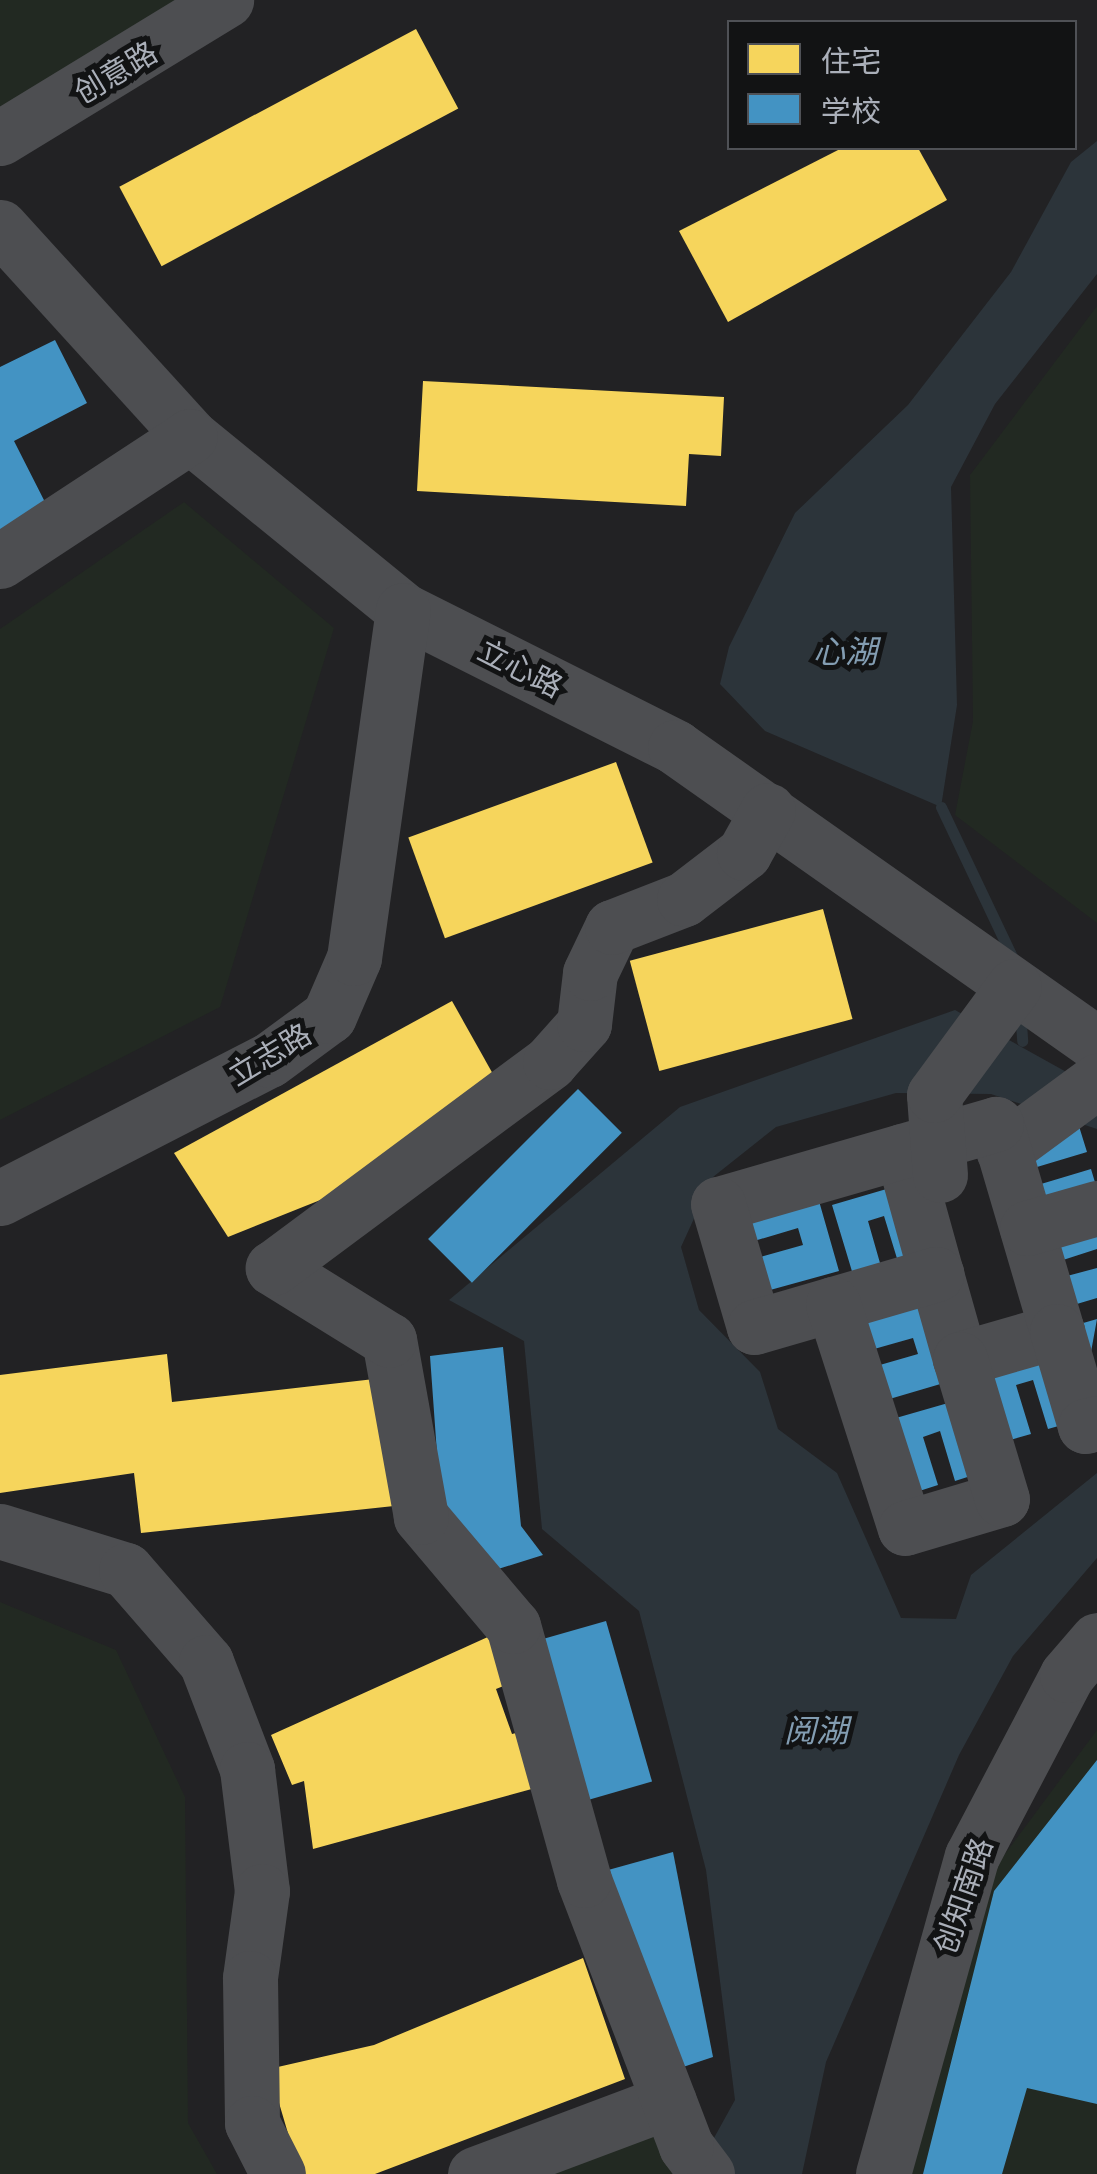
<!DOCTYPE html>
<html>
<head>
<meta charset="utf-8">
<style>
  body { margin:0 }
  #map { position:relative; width:1097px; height:2174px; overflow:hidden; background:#181818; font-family:Roboto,"Noto Sans SC",sans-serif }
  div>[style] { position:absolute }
  .built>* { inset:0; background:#222224 }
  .green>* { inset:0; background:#222922 }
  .water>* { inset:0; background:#2c343a }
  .homes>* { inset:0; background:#f6d55c; transform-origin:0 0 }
  .schools>* { inset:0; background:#4393c3; transform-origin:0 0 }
  .stream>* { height:11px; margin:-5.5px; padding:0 5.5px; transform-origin:5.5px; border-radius:5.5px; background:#2c343a }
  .minor>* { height:55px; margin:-27.5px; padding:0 27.5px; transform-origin:27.5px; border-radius:27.5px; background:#4d4e51 }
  span { translate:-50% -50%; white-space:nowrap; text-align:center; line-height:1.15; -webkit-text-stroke:10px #121314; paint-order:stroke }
  .street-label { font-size:30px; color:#aaafb9 }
  .water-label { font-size:32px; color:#839db2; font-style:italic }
  .legend { position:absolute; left:727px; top:20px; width:350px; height:130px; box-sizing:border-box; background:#121314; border:2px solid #4f5156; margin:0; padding:12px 18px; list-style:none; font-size:30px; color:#aaafb9 }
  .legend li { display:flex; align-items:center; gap:20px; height:50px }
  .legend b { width:50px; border:2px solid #4f5156 }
</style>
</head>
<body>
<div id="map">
  <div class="built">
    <i style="clip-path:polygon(evenodd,0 0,1097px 0,1097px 2174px,0 2174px,0 0,730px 22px,1074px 22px,1074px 148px,730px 148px,730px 22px)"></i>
  </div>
  <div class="green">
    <i style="clip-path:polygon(0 0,203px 0,0 119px)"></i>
    <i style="clip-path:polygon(1097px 306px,1097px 923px,955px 815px,973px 721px,970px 475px)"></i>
    <i style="clip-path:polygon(184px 502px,334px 628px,220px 1007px,0 1120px,0 629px)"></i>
    <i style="clip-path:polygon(0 1602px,116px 1650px,185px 1797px,188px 2123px,217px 2174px,0 2174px)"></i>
    <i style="clip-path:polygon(1097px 1730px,1097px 2174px,910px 2174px,985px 1881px)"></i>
    <i style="clip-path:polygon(661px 2115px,692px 2174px,523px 2174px)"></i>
  </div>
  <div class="water">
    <i style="clip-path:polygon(1097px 141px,1097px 274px,995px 404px,951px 487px,957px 705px,941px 807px,765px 731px,720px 684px,729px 647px,795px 513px,908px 405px,1011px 272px,1071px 162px)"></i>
    <i style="clip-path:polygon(955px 1010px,1097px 1089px,1097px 1129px,991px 1094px,896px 1093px,776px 1127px,713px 1177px,681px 1247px,699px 1310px,760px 1372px,778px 1429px,837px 1473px,901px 1618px,956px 1619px,971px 1575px,1097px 1473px,1097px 1558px,1013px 1656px,959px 1755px,826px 2062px,802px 2174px,694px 2174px,735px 2100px,706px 1870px,639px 1611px,542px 1529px,524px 1341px,449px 1300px,680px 1107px)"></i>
  </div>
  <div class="homes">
    <i style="left:416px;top:29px;width:90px;height:336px;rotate:62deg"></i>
    <i style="clip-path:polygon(842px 148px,918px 148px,947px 200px,728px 322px,679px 231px)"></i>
    <i style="clip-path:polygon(423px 381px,724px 397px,721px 456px,689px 454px,686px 506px,417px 491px)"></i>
    <i style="left:616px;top:762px;width:107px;height:221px;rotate:70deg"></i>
    <i style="left:823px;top:909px;width:114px;height:200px;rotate:75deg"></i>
    <i style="clip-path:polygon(452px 1001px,498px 1083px,393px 1171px,228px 1237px,174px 1153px)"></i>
    <i style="clip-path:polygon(167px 1354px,172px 1402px,383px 1378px,394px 1506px,141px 1533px,134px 1473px,0 1493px,0 1375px)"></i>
    <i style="clip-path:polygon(490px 1636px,506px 1685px,496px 1689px,512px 1734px,524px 1731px,539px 1787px,313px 1849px,304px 1781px,292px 1785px,271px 1735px)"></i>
    <i style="clip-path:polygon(583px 1958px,625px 2079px,375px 2174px,300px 2174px,269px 2069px,374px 2045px)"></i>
  </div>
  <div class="schools">
    <i style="clip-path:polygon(55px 340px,87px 403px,14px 441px,49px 510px,0 535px,0 367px)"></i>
    <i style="left:578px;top:1089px;width:62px;height:212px;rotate:45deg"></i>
    <i style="clip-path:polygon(1078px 1123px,1087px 1152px,1037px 1167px,1041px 1184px,1091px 1169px,1097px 1189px,1034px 1216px,1013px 1143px)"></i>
    <i style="clip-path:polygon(907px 1183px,928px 1257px,899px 1265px,884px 1216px,868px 1221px,882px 1270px,854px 1278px,832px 1205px)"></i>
    <i style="clip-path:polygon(817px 1194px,839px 1271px,759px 1293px,750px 1260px,803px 1245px,798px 1228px,744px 1244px,736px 1216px)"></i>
    <i style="clip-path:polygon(1097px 1219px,1097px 1249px,1063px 1260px,1067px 1276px,1097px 1268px,1097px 1298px,1060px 1309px,1038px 1236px)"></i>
    <i style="clip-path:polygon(933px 1303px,954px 1380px,876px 1403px,866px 1369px,918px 1354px,913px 1338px,860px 1353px,852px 1326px)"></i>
    <i style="clip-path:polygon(1097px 1319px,1091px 1352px,1097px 1398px,1066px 1328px)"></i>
    <i style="clip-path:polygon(503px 1347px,521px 1526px,543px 1555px,476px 1576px,443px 1537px,430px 1356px)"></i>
    <i style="clip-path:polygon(1055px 1348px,1076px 1421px,1048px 1429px,1033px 1380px,1016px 1385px,1031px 1434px,1003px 1442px,981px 1369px)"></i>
    <i style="clip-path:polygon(962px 1399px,983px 1472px,955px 1481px,940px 1431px,923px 1437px,938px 1485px,910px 1494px,889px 1420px)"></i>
    <i style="left:606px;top:1621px;width:167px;height:72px;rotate:74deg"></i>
    <i style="clip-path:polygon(1097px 1760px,1097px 2104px,1027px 2088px,1002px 2174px,923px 2174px,994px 1891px)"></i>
    <i style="clip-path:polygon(673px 1852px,713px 2057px,665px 2073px,601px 1872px)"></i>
  </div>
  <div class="stream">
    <i style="left:941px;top:807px;width:170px;rotate:64.6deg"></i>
    <i style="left:1020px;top:1009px;width:32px;rotate:86deg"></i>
  </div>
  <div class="minor">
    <i style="left:0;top:138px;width:265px;rotate:-31.4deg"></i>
    <i style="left:0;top:227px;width:282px;rotate:47.7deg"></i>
    <i style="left:190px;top:436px;width:275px;rotate:39.2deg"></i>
    <i style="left:403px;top:610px;width:305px;rotate:26.7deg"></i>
    <i style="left:675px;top:747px;width:516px;rotate:35.14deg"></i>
    <i style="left:0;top:561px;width:227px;rotate:-33.3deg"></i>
    <i style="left:1003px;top:1150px;width:117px;rotate:-36.3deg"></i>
    <i style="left:902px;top:1151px;width:128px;rotate:74.5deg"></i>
    <i style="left:936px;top:1274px;width:88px;rotate:74.2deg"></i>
    <i style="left:960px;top:1359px;width:101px;rotate:-16.1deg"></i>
    <i style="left:1057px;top:1331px;width:216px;rotate:-106.4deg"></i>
    <i style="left:996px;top:1124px;width:289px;rotate:163.9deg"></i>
    <i style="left:718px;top:1204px;width:128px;rotate:73.7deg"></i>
    <i style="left:754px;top:1327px;width:190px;rotate:-16.2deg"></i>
    <i style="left:940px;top:1175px;width:80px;rotate:-94.3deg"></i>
    <i style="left:934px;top:1095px;width:135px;rotate:-53.7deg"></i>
    <i style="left:0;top:1198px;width:302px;rotate:-27.2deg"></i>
    <i style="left:269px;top:1060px;width:74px;rotate:-36.3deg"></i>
    <i style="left:329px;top:1016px;width:63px;rotate:-66.7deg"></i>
    <i style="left:354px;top:958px;width:351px;rotate:-82deg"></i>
    <i style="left:1027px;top:1228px;width:73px;rotate:-15.9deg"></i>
    <i style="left:833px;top:1304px;width:235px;rotate:72.2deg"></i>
    <i style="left:905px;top:1528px;width:101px;rotate:-16.6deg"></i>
    <i style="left:1002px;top:1499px;width:146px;rotate:-106.7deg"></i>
    <i style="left:1057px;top:1331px;width:99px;rotate:73.6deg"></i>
    <i style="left:1085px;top:1426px;width:12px;rotate:-14deg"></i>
    <i style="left:0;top:1531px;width:132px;rotate:17.2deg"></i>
    <i style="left:126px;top:1570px;width:122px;rotate:49deg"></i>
    <i style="left:206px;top:1662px;width:115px;rotate:69deg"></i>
    <i style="left:247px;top:1769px;width:123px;rotate:83deg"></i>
    <i style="left:262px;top:1891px;width:88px;rotate:97.9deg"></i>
    <i style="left:250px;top:1978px;width:145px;rotate:89.2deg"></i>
    <i style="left:252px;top:2123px;width:57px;rotate:63deg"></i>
    <i style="left:475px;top:2174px;width:207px;rotate:-20.6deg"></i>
    <i style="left:707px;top:2174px;width:35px;rotate:-127deg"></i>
    <i style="left:686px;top:2146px;width:285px;rotate:-111deg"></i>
    <i style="left:584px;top:1880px;width:264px;rotate:-105.6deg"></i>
    <i style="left:513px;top:1626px;width:143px;rotate:-130.2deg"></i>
    <i style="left:421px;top:1517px;width:180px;rotate:-100.2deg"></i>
    <i style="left:389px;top:1340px;width:137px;rotate:-148.2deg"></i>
    <i style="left:273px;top:1268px;width:345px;rotate:-36.6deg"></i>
    <i style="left:550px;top:1062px;width:51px;rotate:-48.2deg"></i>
    <i style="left:584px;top:1024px;width:51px;rotate:-83.3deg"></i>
    <i style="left:590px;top:973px;width:51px;rotate:-64.4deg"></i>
    <i style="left:612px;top:927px;width:77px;rotate:-21.3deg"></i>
    <i style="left:684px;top:899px;width:76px;rotate:-37.5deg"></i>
    <i style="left:744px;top:853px;width:49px;rotate:-60.8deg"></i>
    <i style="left:883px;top:2174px;width:330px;rotate:-74.4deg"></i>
    <i style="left:972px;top:1856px;width:204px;rotate:-62.3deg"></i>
    <i style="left:1067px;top:1675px;width:46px;rotate:-49.4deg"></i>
  </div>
  <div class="street-label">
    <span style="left:116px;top:73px;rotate:-31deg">创意路</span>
    <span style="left:520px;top:669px;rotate:27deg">立心路</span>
    <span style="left:270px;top:1055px;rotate:-31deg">立志路</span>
    <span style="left:964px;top:1896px;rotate:-71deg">创知南路</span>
  </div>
  <div class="water-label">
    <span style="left:845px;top:652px">心湖</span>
    <span style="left:816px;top:1731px">阅湖</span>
  </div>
  <ul class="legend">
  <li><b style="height:28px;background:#f6d55c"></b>住宅</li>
  <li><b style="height:28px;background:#4393c3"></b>学校</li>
  </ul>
</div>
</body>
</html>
